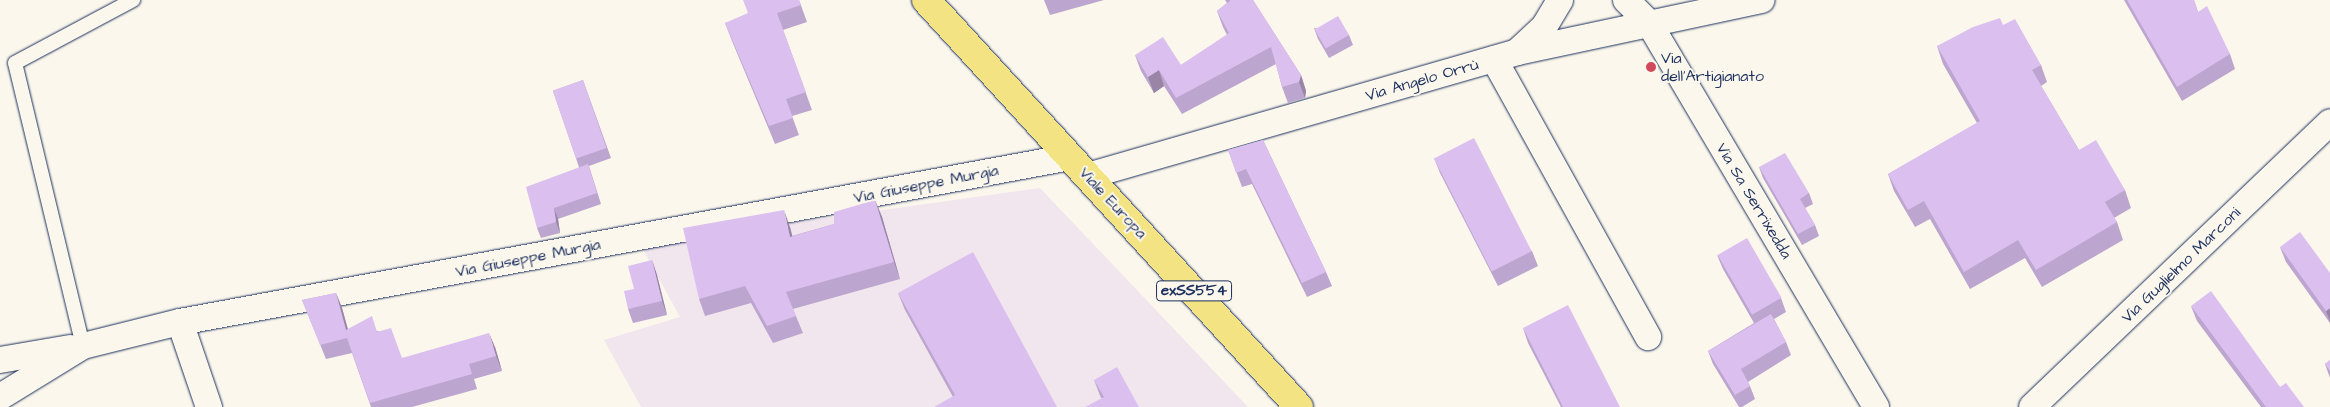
<!DOCTYPE html>
<html>
<head>
<meta charset="utf-8">
<style>
  body { margin:0 }
  #map { position:relative; width:2330px; height:407px; overflow:hidden; background:#fbf7ec; font-family:"Architects Daughter",sans-serif }
  div>[style] { position:absolute }
  .built>* { inset:0; background:#f1e6ed }
  .roads { filter:drop-shadow(0 0 1px #1b2f5e) drop-shadow(0 0 1px #1b2f5e) }
  .service>* { height:14px; margin:-7px; padding:0 7px; transform-origin:7px; border-radius:7px; background:#fbf7ec }
  .minor>* { height:26px; margin:-13px; padding:0 13px; transform-origin:13px; border-radius:13px; background:#fbf7ec }
  .primary>* { height:28px; margin:-14px; padding:0 14px; transform-origin:14px; border-radius:14px; background:#f4e382 }
  .wall>* { inset:0; background:#bca5ce }
  .shaded-wall>* { inset:0; background:#9986a7 }
  .building>* { inset:0; background:#dbc0ef; transform-origin:0 0 }
  .dots>* { width:14px; height:14px; translate:-50% -50%; box-sizing:border-box; border:2px solid #fbf7ec; border-radius:50% }
  span { translate:-50% -50%; white-space:nowrap; text-align:center; line-height:1.15; -webkit-text-stroke:4px #fbf7ec; paint-order:stroke }
  .shield-label span { padding:1px 4px; background:#fbf7ec; border:1px solid; border-radius:4px; -webkit-text-stroke-width:0 }
  .shield-label { font-size:15px; color:#1b2f5e; font-weight:700 }
  .poi-label { font-size:16px; color:#1b2f5e }
  .left { translate:0 -50%; text-align:left }
  .street-label { font-size:16px; color:#1b2f5e }
</style>
</head>
<body>
<div id="map">
  <div class="built">
    <i style="clip-path:polygon(1040px 188px,1248px 407px,641px 407px,604px 340px,680px 317px,640px 244px)"></i>
  </div>
  <div class="roads">
    <div class="service">
      <i style="left:83px;top:346px;width:291px;rotate:-103.5deg"></i>
      <i style="left:15px;top:63px;width:134px;rotate:-28.1deg"></i>
    </div>
    <div class="minor">
      <i style="left:1626px;top:0;width:33px;rotate:45deg"></i>
      <i style="left:1649px;top:23px;width:446px;rotate:59.4deg"></i>
      <i style="left:1517px;top:52px;width:37px;rotate:-43deg"></i>
      <i style="left:1544px;top:27px;width:31px;rotate:-59deg"></i>
      <i style="left:1494px;top:59px;width:318px;rotate:61deg"></i>
      <i style="left:1088px;top:176px;width:447px;rotate:-16.1deg"></i>
      <i style="left:1517px;top:52px;width:250px;rotate:-12deg"></i>
      <i style="left:180px;top:322px;width:90px;rotate:71.2deg"></i>
      <i style="left:0;top:360px;width:71px;rotate:-9.7deg"></i>
      <i style="left:0;top:397px;width:97px;rotate:-31.6deg"></i>
      <i style="left:83px;top:346px;width:100px;rotate:-13.9deg"></i>
      <i style="left:180px;top:322px;width:905px;rotate:-10.5deg"></i>
      <i style="left:2032px;top:407px;width:412px;rotate:-43.7deg"></i>
    </div>
    <div class="primary">
      <i style="left:926px;top:0;width:552px;rotate:47.5deg"></i>
    </div>
  </div>
  <div class="wall">
    <i style="clip-path:polygon(799px 0,807px 22px,783px 30px,812px 110px,792px 116px,799px 135px,775px 144px,732px 41px,725px 23px)"></i>
    <i style="clip-path:polygon(1044px 0,1104px 0,1050px 15px)"></i>
    <i style="clip-path:polygon(1225px 0,1253px 0,1301px 75px,1306px 91px,1305px 98px,1288px 103px,1282px 87px,1276px 64px,1182px 114px,1164px 86px,1154px 93px,1141px 71px,1135px 55px,1181px 65px,1227px 35px,1223px 27px,1217px 11px,1227px 3px)"></i>
    <i style="clip-path:polygon(2124px 0,2194px 0,2198px 12px,2230px 54px,2235px 69px,2182px 101px)"></i>
    <i style="clip-path:polygon(2003px 25px,2041px 65px,2047px 82px,2041px 86px,2079px 150px,2125px 190px,2131px 208px,2114px 218px,2117px 222px,2123px 240px,2042px 287px,2025px 258px,1970px 289px,1930px 219px,1915px 227px,1894px 191px,1888px 174px,1977px 123px,1943px 64px,1937px 46px)"></i>
    <i style="clip-path:polygon(1314px 28px,1349px 35px,1353px 45px,1329px 58px,1318px 39px)"></i>
    <i style="clip-path:polygon(583px 80px,611px 158px,589px 166px,601px 204px,558px 219px,560px 233px,541px 238px,537px 228px,579px 167px,553px 91px)"></i>
    <i style="clip-path:polygon(1263px 140px,1326px 272px,1332px 286px,1307px 297px,1252px 184px,1242px 187px,1228px 150px)"></i>
    <i style="clip-path:polygon(1434px 158px,1532px 251px,1538px 266px,1498px 286px,1440px 173px)"></i>
    <i style="clip-path:polygon(1759px 167px,1809px 193px,1813px 204px,1805px 208px,1815px 225px,1819px 236px,1802px 245px,1763px 178px)"></i>
    <i style="clip-path:polygon(875px 200px,882px 217px,900px 279px,793px 309px,803px 333px,773px 343px,751px 303px,705px 316px,699px 299px,790px 227px,792px 236px,834px 224px)"></i>
    <i style="clip-path:polygon(2280px 247px,2330px 273px,2330px 323px,2286px 262px)"></i>
    <i style="clip-path:polygon(1717px 255px,1781px 298px,1786px 312px,1774px 319px,1786px 342px,1791px 355px,1748px 382px,1750px 386px,1755px 399px,1742px 407px,1739px 407px,1713px 364px,1708px 351px,1754px 323px,1723px 269px)"></i>
    <i style="clip-path:polygon(652px 260px,657px 275px,667px 315px,633px 323px,628px 309px,634px 289px)"></i>
    <i style="clip-path:polygon(336px 293px,342px 308px,348px 329px,378px 331px,402px 358px,495px 347px,502px 371px,474px 379px,477px 389px,412px 407px,371px 407px,352px 353px,326px 359px,302px 300px)"></i>
    <i style="clip-path:polygon(898px 293px,1057px 407px,953px 397px,905px 310px)"></i>
    <i style="clip-path:polygon(2191px 306px,2280px 387px,2304px 407px,2261px 407px,2197px 321px)"></i>
    <i style="clip-path:polygon(1523px 328px,1620px 407px,1561px 407px,1528px 343px)"></i>
    <i style="clip-path:polygon(2330px 360px,2330px 378px,2325px 364px)"></i>
    <i style="clip-path:polygon(1094px 380px,1139px 407px,1101px 398px)"></i>
  </div>
  <div class="shaded-wall">
    <i style="clip-path:polygon(1159px 70px,1164px 86px,1154px 93px,1148px 77px)"></i>
    <i style="clip-path:polygon(1301px 75px,1306px 91px,1305px 98px,1299px 82px)"></i>
    <i style="clip-path:polygon(875px 200px,882px 217px,900px 279px,894px 262px)"></i>
    <i style="clip-path:polygon(554px 208px,558px 219px,560px 233px,556px 222px)"></i>
    <i style="clip-path:polygon(784px 210px,790px 227px,797px 254px,790px 237px)"></i>
    <i style="clip-path:polygon(652px 260px,657px 275px,667px 315px,662px 301px)"></i>
    <i style="clip-path:polygon(336px 293px,342px 308px,352px 345px,346px 330px)"></i>
    <i style="clip-path:polygon(2330px 308px,2330px 322px,2326px 311px)"></i>
    <i style="clip-path:polygon(489px 333px,495px 347px,502px 371px,496px 356px)"></i>
  </div>
  <div class="building">
    <i style="clip-path:polygon(743px 0,799px 0,801px 5px,777px 13px,806px 92px,786px 99px,793px 118px,769px 126px,725px 23px,748px 13px)"></i>
    <i style="clip-path:polygon(1230px 0,1253px 0,1301px 75px,1299px 82px,1282px 87px,1271px 47px,1176px 98px,1159px 70px,1148px 77px,1135px 55px,1163px 37px,1181px 65px,1229px 33px,1217px 11px,1230px 1px)"></i>
    <i style="clip-path:polygon(2127px 0,2194px 0,2198px 12px,2207px 6px,2230px 54px,2177px 87px)"></i>
    <i style="left:1338px;top:16px;width:22px;height:27px;rotate:60deg"></i>
    <i style="clip-path:polygon(2000px 18px,2003px 25px,2015px 19px,2041px 65px,2032px 70px,2079px 150px,2096px 140px,2125px 190px,2105px 202px,2117px 222px,2036px 270px,2018px 240px,1964px 272px,1924px 201px,1908px 210px,1888px 174px,1980px 121px,1937px 46px,1973px 27px)"></i>
    <i style="left:583px;top:80px;width:72px;height:32px;rotate:71deg"></i>
    <i style="left:1474px;top:138px;width:127px;height:45px;rotate:63deg"></i>
    <i style="clip-path:polygon(1263px 140px,1326px 272px,1302px 283px,1246px 169px,1236px 173px,1228px 150px)"></i>
    <i style="clip-path:polygon(1785px 153px,1809px 193px,1800px 199px,1815px 225px,1798px 234px,1759px 167px)"></i>
    <i style="clip-path:polygon(588px 164px,597px 193px,554px 208px,556px 222px,537px 228px,526px 187px)"></i>
    <i style="clip-path:polygon(875px 200px,894px 262px,786px 292px,796px 316px,767px 326px,745px 286px,699px 299px,683px 228px,784px 210px,790px 237px,834px 224px,834px 212px)"></i>
    <i style="clip-path:polygon(2300px 232px,2330px 273px,2330px 308px,2326px 311px,2280px 247px)"></i>
    <i style="left:1747px;top:238px;width:69px;height:34px;rotate:60deg"></i>
    <i style="clip-path:polygon(973px 252px,1057px 407px,934px 407px,955px 395px,898px 293px)"></i>
    <i style="clip-path:polygon(652px 260px,662px 301px,628px 309px,624px 291px,634px 289px,628px 266px)"></i>
    <i style="clip-path:polygon(2211px 291px,2280px 387px,2286px 383px,2304px 407px,2266px 407px,2191px 306px)"></i>
    <i style="clip-path:polygon(336px 293px,346px 330px,372px 316px,377px 332px,391px 328px,402px 358px,489px 333px,496px 356px,469px 364px,472px 374px,370px 403px,347px 338px,320px 345px,302px 300px)"></i>
    <i style="clip-path:polygon(1568px 305px,1620px 407px,1563px 407px,1523px 328px)"></i>
    <i style="clip-path:polygon(1771px 314px,1786px 342px,1741px 369px,1750px 386px,1735px 395px,1708px 351px)"></i>
    <i style="clip-path:polygon(2330px 360px,2330px 371px,2325px 364px)"></i>
    <i style="clip-path:polygon(1117px 367px,1139px 407px,1085px 407px,1104px 397px,1094px 380px)"></i>
  </div>
  <div class="dots">
    <i style="left:1651px;top:67px;background:#d1495b"></i>
  </div>
  <div class="shield-label">
    <span style="left:1194px;top:291px">exSS554</span>
  </div>
  <div class="poi-label">
    <span class="left" style="left:1661px;top:67px">Via<br>dell'Artigianato</span>
  </div>
  <div class="street-label">
    <span style="left:1422px;top:80px;rotate:-16deg">Via Angelo Orrù</span>
    <span style="left:926px;top:184px;rotate:-11deg">Via Giuseppe Murgia</span>
    <span style="left:1754px;top:201px;rotate:59deg">Via Sa Serrixedda</span>
    <span style="left:1113px;top:203px;rotate:47deg">Viale Europa</span>
    <span style="left:528px;top:258px;rotate:-11deg">Via Giuseppe Murgia</span>
    <span style="left:2181px;top:265px;rotate:-44deg">Via Guglielmo Marconi</span>
  </div>
</div>
</body>
</html>
